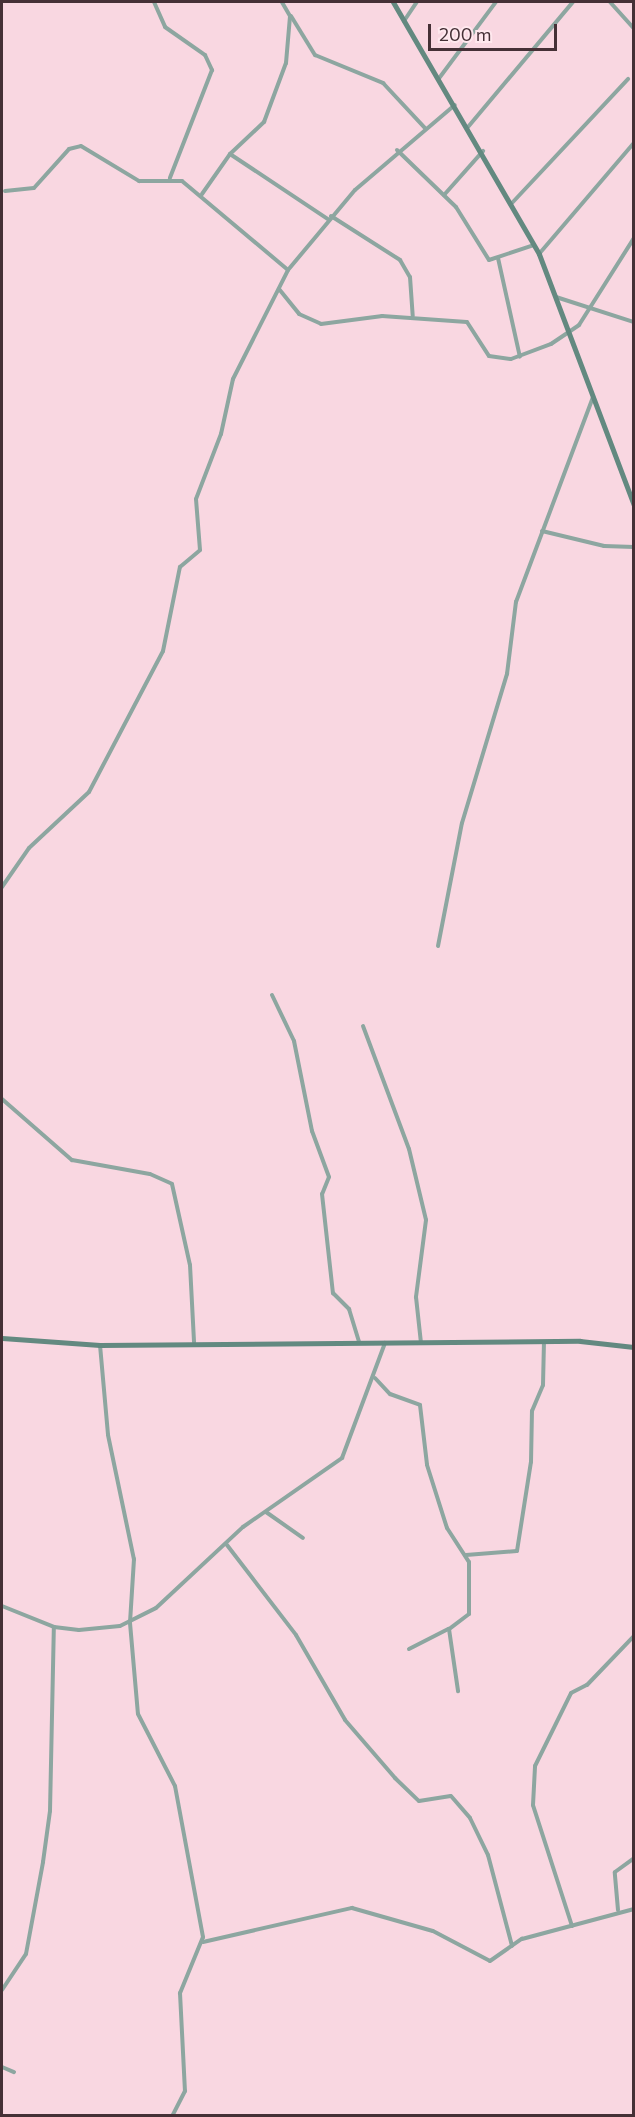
<!DOCTYPE html>
<html>
<head>
<meta charset="utf-8">
<style>
  body { margin:0 }
  #map { position:relative; width:635px; height:2117px; overflow:hidden; background:#f9d7e1; font-family:Commissioner,sans-serif }
  div>[style] { position:absolute }
  .street>* { height:4px; margin:-2px; padding:0 2px; transform-origin:2px; border-radius:2px; background:#8da6a0 }
  .secondary>* { height:5px; margin:-2.5px; padding:0 2.5px; transform-origin:2.5px; border-radius:2.5px; background:#638980 }
  span { translate:-50% -50%; white-space:nowrap; text-align:center; line-height:1.15; -webkit-text-stroke:6px #ffe8ee; paint-order:stroke }
  .frame { position:absolute; inset:0; border:3px solid #453036; pointer-events:none }
  .scale { position:absolute; left:428px; top:24px; width:129px; height:27px; box-sizing:border-box; border:3px solid #453036; border-top:0; padding-left:8px; font-size:18px; line-height:21px; white-space:nowrap; color:#453036; -webkit-text-stroke:4px #ffe8ee; paint-order:stroke }
</style>
</head>
<body>
<div id="map">
  <div class="street">
    <i style="left:154px;top:2px;width:27px;rotate:66deg"></i>
    <i style="left:165px;top:27px;width:49px;rotate:35deg"></i>
    <i style="left:205px;top:55px;width:17px;rotate:65deg"></i>
    <i style="left:212px;top:70px;width:116px;rotate:111.3deg"></i>
    <i style="left:610px;top:2px;width:36px;rotate:48deg"></i>
    <i style="left:291px;top:16px;width:46px;rotate:58.4deg"></i>
    <i style="left:315px;top:55px;width:74px;rotate:22.4deg"></i>
    <i style="left:383px;top:83px;width:62px;rotate:47deg"></i>
    <i style="left:404px;top:21px;width:23px;rotate:-56deg"></i>
    <i style="left:440px;top:77px;width:94px;rotate:-53.3deg"></i>
    <i style="left:468px;top:127px;width:163px;rotate:-50deg"></i>
    <i style="left:397px;top:150px;width:82px;rotate:44deg"></i>
    <i style="left:456px;top:207px;width:62px;rotate:58.1deg"></i>
    <i style="left:489px;top:260px;width:47px;rotate:-18.4deg"></i>
    <i style="left:230px;top:154px;width:118px;rotate:33.6deg"></i>
    <i style="left:5px;top:191px;width:29px;rotate:-6deg"></i>
    <i style="left:34px;top:188px;width:52px;rotate:-48.1deg"></i>
    <i style="left:69px;top:149px;width:12px;rotate:-14deg"></i>
    <i style="left:81px;top:146px;width:68px;rotate:31.1deg"></i>
    <i style="left:139px;top:181px;width:43px"></i>
    <i style="left:182px;top:181px;width:138px;rotate:40deg"></i>
    <i style="left:202px;top:194px;width:49px;rotate:-55deg"></i>
    <i style="left:230px;top:154px;width:47px;rotate:-43.3deg"></i>
    <i style="left:264px;top:122px;width:63px;rotate:-69.6deg"></i>
    <i style="left:286px;top:63px;width:47px;rotate:-85.1deg"></i>
    <i style="left:290px;top:16px;width:16px;rotate:-120deg"></i>
    <i style="left:444px;top:195px;width:59px;rotate:-48.4deg"></i>
    <i style="left:512px;top:203px;width:170px;rotate:-46.9deg"></i>
    <i style="left:331px;top:216px;width:82px;rotate:32.5deg"></i>
    <i style="left:400px;top:260px;width:20px;rotate:60deg"></i>
    <i style="left:410px;top:277px;width:39px;rotate:86deg"></i>
    <i style="left:539px;top:254px;width:145px;rotate:-49.5deg"></i>
    <i style="left:498px;top:258px;width:101px;rotate:77.5deg"></i>
    <i style="left:279px;top:289px;width:32px;rotate:51deg"></i>
    <i style="left:299px;top:314px;width:24px;rotate:24deg"></i>
    <i style="left:321px;top:324px;width:62px;rotate:-7.5deg"></i>
    <i style="left:382px;top:316px;width:85px;rotate:4deg"></i>
    <i style="left:467px;top:322px;width:40px;rotate:57.1deg"></i>
    <i style="left:489px;top:356px;width:22px;rotate:8deg"></i>
    <i style="left:511px;top:359px;width:43px;rotate:-20.6deg"></i>
    <i style="left:551px;top:344px;width:34px;rotate:-34deg"></i>
    <i style="left:579px;top:325px;width:103px;rotate:-57.7deg"></i>
    <i style="left:556px;top:297px;width:82px;rotate:17.8deg"></i>
    <i style="left:542px;top:531px;width:64px;rotate:13.6deg"></i>
    <i style="left:604px;top:546px;width:30px;rotate:2deg"></i>
    <i style="left:2px;top:887px;width:47px;rotate:-55.3deg"></i>
    <i style="left:29px;top:848px;width:82px;rotate:-43deg"></i>
    <i style="left:89px;top:792px;width:159px;rotate:-62.3deg"></i>
    <i style="left:163px;top:651px;width:86px;rotate:-78.6deg"></i>
    <i style="left:180px;top:567px;width:26px;rotate:-40deg"></i>
    <i style="left:200px;top:550px;width:51px;rotate:-94.5deg"></i>
    <i style="left:196px;top:499px;width:70px;rotate:-69deg"></i>
    <i style="left:221px;top:434px;width:56px;rotate:-77.7deg"></i>
    <i style="left:233px;top:379px;width:122px;rotate:-63.2deg"></i>
    <i style="left:288px;top:270px;width:104px;rotate:-50.1deg"></i>
    <i style="left:355px;top:190px;width:131px;rotate:-40.4deg"></i>
    <i style="left:438px;top:946px;width:125px;rotate:-79deg"></i>
    <i style="left:462px;top:823px;width:156px;rotate:-73.2deg"></i>
    <i style="left:507px;top:674px;width:73px;rotate:-82.9deg"></i>
    <i style="left:516px;top:602px;width:219px;rotate:-69.4deg"></i>
    <i style="left:272px;top:995px;width:51px;rotate:64.4deg"></i>
    <i style="left:294px;top:1041px;width:92px;rotate:78.7deg"></i>
    <i style="left:312px;top:1131px;width:49px;rotate:69.7deg"></i>
    <i style="left:329px;top:1177px;width:18px;rotate:112deg"></i>
    <i style="left:322px;top:1194px;width:100px;rotate:83.7deg"></i>
    <i style="left:333px;top:1293px;width:23px;rotate:45deg"></i>
    <i style="left:349px;top:1309px;width:34px;rotate:73deg"></i>
    <i style="left:363px;top:1026px;width:131px;rotate:69.5deg"></i>
    <i style="left:409px;top:1149px;width:73px;rotate:76.5deg"></i>
    <i style="left:426px;top:1220px;width:78px;rotate:97.4deg"></i>
    <i style="left:416px;top:1297px;width:46px;rotate:83.8deg"></i>
    <i style="left:2px;top:1099px;width:93px;rotate:41.1deg"></i>
    <i style="left:72px;top:1160px;width:79px;rotate:10.2deg"></i>
    <i style="left:150px;top:1174px;width:24px;rotate:24deg"></i>
    <i style="left:172px;top:1184px;width:83px;rotate:77.5deg"></i>
    <i style="left:190px;top:1265px;width:77px;rotate:87deg"></i>
    <i style="left:100px;top:1345px;width:90px;rotate:84.9deg"></i>
    <i style="left:108px;top:1435px;width:127px;rotate:78.2deg"></i>
    <i style="left:134px;top:1559px;width:64px;rotate:93.6deg"></i>
    <i style="left:130px;top:1623px;width:91px;rotate:85deg"></i>
    <i style="left:138px;top:1714px;width:81px;rotate:62.8deg"></i>
    <i style="left:175px;top:1786px;width:154px;rotate:79.5deg"></i>
    <i style="left:203px;top:1937px;width:61px;rotate:112.3deg"></i>
    <i style="left:180px;top:1993px;width:98px;rotate:87.1deg"></i>
    <i style="left:185px;top:2091px;width:28px;rotate:117deg"></i>
    <i style="left:375px;top:1378px;width:22px;rotate:47deg"></i>
    <i style="left:390px;top:1394px;width:32px;rotate:20deg"></i>
    <i style="left:420px;top:1405px;width:60px;rotate:83.3deg"></i>
    <i style="left:427px;top:1465px;width:66px;rotate:72.4deg"></i>
    <i style="left:447px;top:1528px;width:40px;rotate:57.1deg"></i>
    <i style="left:469px;top:1562px;width:52px;rotate:90deg"></i>
    <i style="left:469px;top:1614px;width:25px;rotate:143deg"></i>
    <i style="left:449px;top:1629px;width:63px;rotate:81.7deg"></i>
    <i style="left:266px;top:1512px;width:45px;rotate:35.1deg"></i>
    <i style="left:227px;top:1545px;width:113px;rotate:52.5deg"></i>
    <i style="left:296px;top:1635px;width:98px;rotate:60deg"></i>
    <i style="left:345px;top:1720px;width:77px;rotate:49.2deg"></i>
    <i style="left:395px;top:1778px;width:33px;rotate:44deg"></i>
    <i style="left:419px;top:1801px;width:32px;rotate:-9deg"></i>
    <i style="left:451px;top:1796px;width:29px;rotate:49deg"></i>
    <i style="left:470px;top:1818px;width:41px;rotate:64.1deg"></i>
    <i style="left:488px;top:1855px;width:94px;rotate:75.2deg"></i>
    <i style="left:466px;top:1555px;width:51px;rotate:-4.5deg"></i>
    <i style="left:517px;top:1551px;width:90px;rotate:-81.1deg"></i>
    <i style="left:531px;top:1462px;width:51px;rotate:-88.9deg"></i>
    <i style="left:532px;top:1411px;width:28px;rotate:-67deg"></i>
    <i style="left:543px;top:1385px;width:43px;rotate:-88.7deg"></i>
    <i style="left:2px;top:1606px;width:56px;rotate:22deg"></i>
    <i style="left:54px;top:1627px;width:25px;rotate:7deg"></i>
    <i style="left:79px;top:1630px;width:41px;rotate:-5.6deg"></i>
    <i style="left:120px;top:1626px;width:40px;rotate:-26.6deg"></i>
    <i style="left:156px;top:1608px;width:119px;rotate:-43deg"></i>
    <i style="left:243px;top:1527px;width:121px;rotate:-34.9deg"></i>
    <i style="left:342px;top:1458px;width:123px;rotate:-69.5deg"></i>
    <i style="left:409px;top:1649px;width:44px;rotate:-27.1deg"></i>
    <i style="left:634px;top:1760px;width:25px;rotate:90deg"></i>
    <i style="left:618px;top:1910px;width:38px;rotate:-95deg"></i>
    <i style="left:615px;top:1872px;width:24px;rotate:-36deg"></i>
    <i style="left:572px;top:1926px;width:127px;rotate:-107.9deg"></i>
    <i style="left:533px;top:1805px;width:39px;rotate:-87deg"></i>
    <i style="left:535px;top:1766px;width:81px;rotate:-63.7deg"></i>
    <i style="left:571px;top:1693px;width:18px;rotate:-27deg"></i>
    <i style="left:587px;top:1685px;width:68px;rotate:-46.2deg"></i>
    <i style="left:203px;top:1942px;width:153px;rotate:-12.9deg"></i>
    <i style="left:352px;top:1908px;width:84px;rotate:15.9deg"></i>
    <i style="left:433px;top:1931px;width:64px;rotate:27.8deg"></i>
    <i style="left:490px;top:1961px;width:39px;rotate:-35deg"></i>
    <i style="left:522px;top:1939px;width:116px;rotate:-15deg"></i>
    <i style="left:2px;top:1990px;width:43px;rotate:-56.3deg"></i>
    <i style="left:26px;top:1954px;width:94px;rotate:-79.5deg"></i>
    <i style="left:43px;top:1862px;width:51px;rotate:-82.2deg"></i>
    <i style="left:50px;top:1811px;width:184px;rotate:-88.8deg"></i>
    <i style="left:2px;top:2067px;width:13px;rotate:23deg"></i>
  </div>
  <div class="secondary">
    <i style="left:393px;top:2px;width:291px;rotate:59.9deg"></i>
    <i style="left:539px;top:254px;width:269px;rotate:69.3deg"></i>
    <i style="left:2px;top:1338px;width:98px;rotate:4.1deg"></i>
    <i style="left:100px;top:1345px;width:480px;rotate:-0.5deg"></i>
    <i style="left:580px;top:1341px;width:54px;rotate:6.3deg"></i>
  </div>
  <div class="frame"></div>
  <div class="scale">200 m</div>
</div>
</body>
</html>
